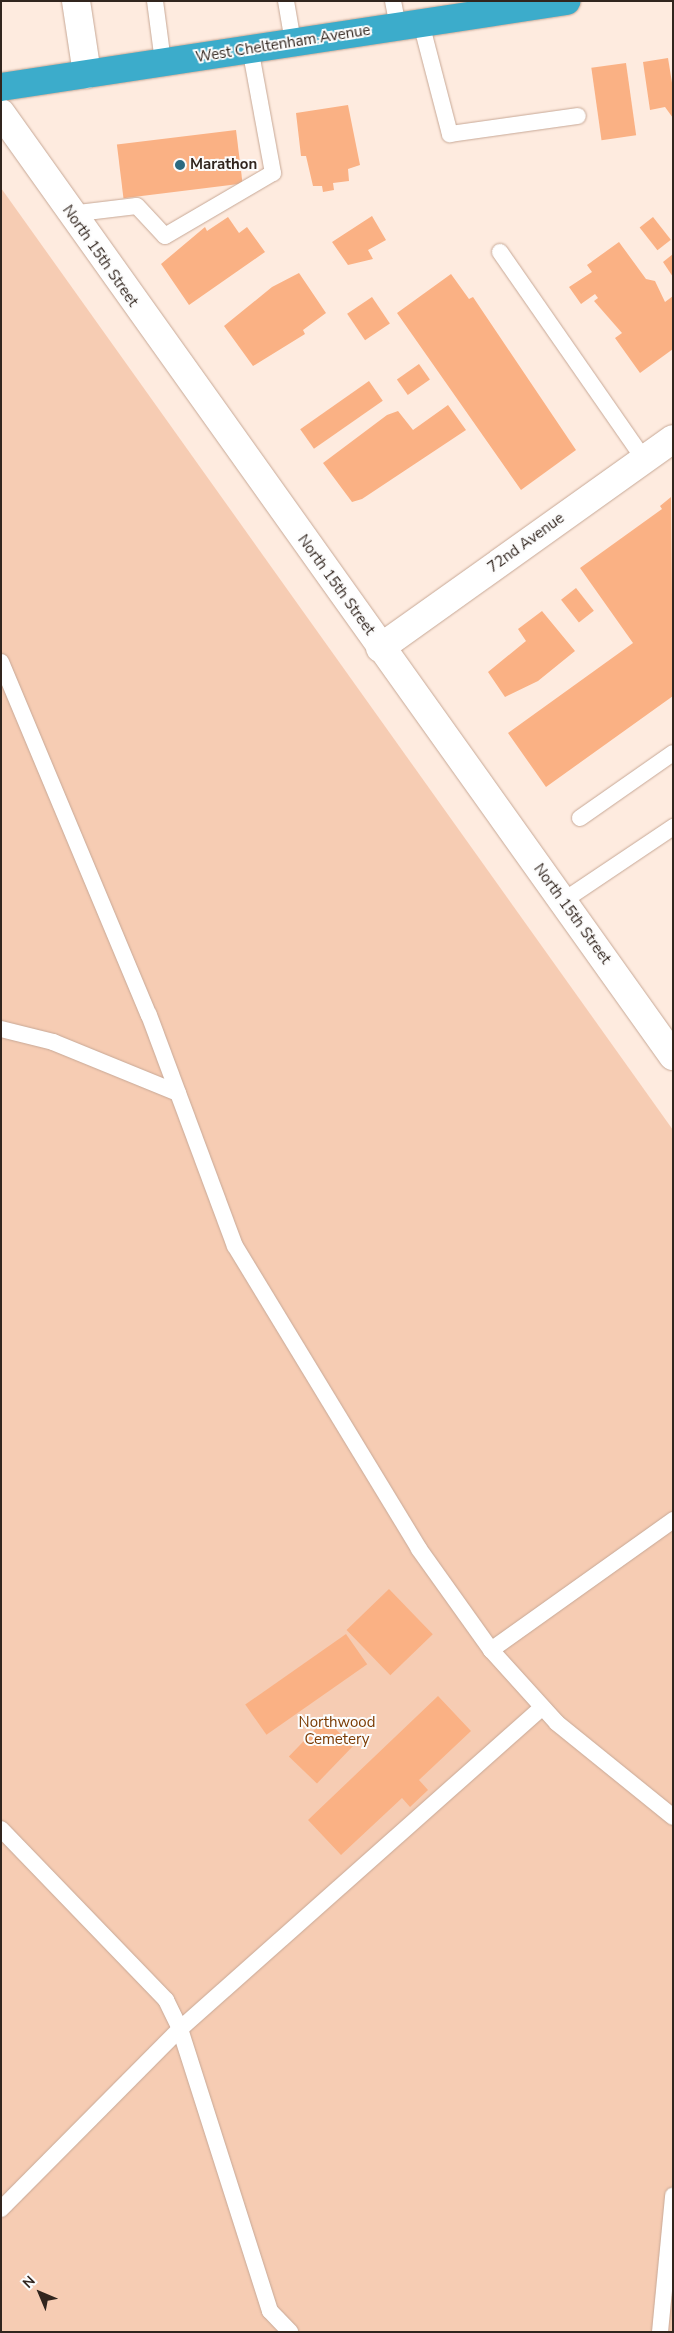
<!DOCTYPE html>
<html>
<head>
<meta charset="utf-8">
<style>
  body { margin:0 }
  #map { position:relative; width:674px; height:2333px; overflow:hidden; background:#feebdf; font-family:"Nunito Sans",sans-serif }
  div>[style] { position:absolute }
  .green>* { inset:0; background:#f6ccb3 }
  .building>* { inset:0; background:#fab184; transform-origin:0 0 }
  .roads { filter:drop-shadow(0 0 1px #c7a896) drop-shadow(0 0 1px #c7a896) }
  .service>* { height:16px; margin:-8px; padding:0 8px; transform-origin:8px; border-radius:8px; background:#fff }
  .minor>* { height:28px; margin:-14px; padding:0 14px; transform-origin:14px; border-radius:14px; background:#fff }
  .trunk>* { height:28px; margin:-14px; padding:0 14px; transform-origin:14px; border-radius:14px; background:#3caccb }
  .dots>* { width:14px; height:14px; translate:-50% -50%; box-sizing:border-box; border:2px solid #fcfcfc; border-radius:50% }
  span { translate:-50% -50%; white-space:nowrap; text-align:center; line-height:1.15; -webkit-text-stroke:4px #fcfcfc; paint-order:stroke }
  .street-label { font-size:15px; color:#31251e }
  .poi-label { font-size:15px; color:#31251e; font-weight:700 }
  .left { translate:0 -50%; text-align:left }
  .park-label { font-size:15px; color:#7a3a02 }
  .frame { position:absolute; inset:0; border:2px solid #31251e; pointer-events:none }
  .north { position:absolute; left:15px; top:2268px; width:50px; height:50px; -webkit-text-stroke:4px #fcfcfc; paint-order:stroke; rotate:315deg; font-size:14px; font-weight:700; line-height:20px; text-align:center; color:#31251e }
  .north::after { content:''; display:block; margin:auto; width:18px; height:22px; background:#31251e; clip-path:polygon(50% 0,100% 100%,50% 72%,0 100%) }
</style>
</head>
<body>
<div id="map">
  <div class="green">
    <i style="clip-path:polygon(1px 188px,673px 1130px,673px 2332px,1px 2332px)"></i>
  </div>
  <div class="building">
    <i style="clip-path:polygon(668px 58px,673px 89px,673px 118px,665px 107px,650px 110px,643px 62px)"></i>
    <i style="left:626px;top:63px;width:73px;height:35px;rotate:82deg"></i>
    <i style="clip-path:polygon(348px 105px,360px 165px,348px 169px,349px 181px,333px 183px,334px 190px,323px 192px,322px 186px,313px 186px,306px 156px,301px 156px,296px 113px)"></i>
    <i style="left:236px;top:130px;width:54px;height:120px;rotate:83deg"></i>
    <i style="clip-path:polygon(372px 216px,386px 240px,368px 250px,373px 259px,348px 265px,332px 242px)"></i>
    <i style="clip-path:polygon(228px 217px,239px 233px,247px 227px,265px 252px,189px 305px,161px 264px,205px 227px,207px 231px)"></i>
    <i style="left:653px;top:217px;width:29px;height:17px;rotate:52deg"></i>
    <i style="clip-path:polygon(619px 242px,646px 279px,655px 281px,665px 302px,673px 296px,673px 349px,640px 373px,615px 338px,622px 333px,594px 301px,598px 298px,595px 294px,581px 304px,569px 287px,592px 272px,587px 265px)"></i>
    <i style="clip-path:polygon(673px 254px,673px 277px,663px 262px)"></i>
    <i style="clip-path:polygon(299px 273px,326px 313px,303px 330px,305px 334px,253px 366px,224px 326px,272px 287px)"></i>
    <i style="clip-path:polygon(451px 274px,469px 299px,473px 297px,576px 450px,521px 490px,397px 313px)"></i>
    <i style="left:372px;top:297px;width:32px;height:30px;rotate:56deg"></i>
    <i style="left:419px;top:364px;width:19px;height:27px;rotate:55deg"></i>
    <i style="left:369px;top:381px;width:24px;height:84px;rotate:55deg"></i>
    <i style="clip-path:polygon(448px 405px,466px 430px,362px 499px,352px 502px,323px 463px,387px 415px,398px 411px,413px 430px)"></i>
    <i style="clip-path:polygon(671px 497px,673px 696px,546px 787px,508px 733px,633px 643px,580px 568px,662px 509px,660px 506px)"></i>
    <i style="left:576px;top:588px;width:29px;height:19px;rotate:52deg"></i>
    <i style="clip-path:polygon(542px 611px,575px 651px,538px 681px,505px 697px,488px 672px,526px 641px,518px 629px)"></i>
    <i style="left:389px;top:1589px;width:63px;height:59px;rotate:46deg"></i>
    <i style="left:346px;top:1634px;width:37px;height:123px;rotate:55deg"></i>
    <i style="clip-path:polygon(438px 1696px,471px 1731px,419px 1780px,428px 1790px,410px 1807px,402px 1798px,341px 1855px,308px 1820px)"></i>
    <i style="left:325px;top:1719px;width:39px;height:52px;rotate:44deg"></i>
  </div>
  <div class="roads">
    <div class="service">
      <i style="left:155px;top:1px;width:62px;rotate:82.5deg"></i>
      <i style="left:286px;top:1px;width:42px;rotate:80.3deg"></i>
      <i style="left:393px;top:1px;width:25px;rotate:79deg"></i>
      <i style="left:421px;top:23px;width:115px;rotate:75.4deg"></i>
      <i style="left:450px;top:134px;width:129px;rotate:-8deg"></i>
      <i style="left:70px;top:214px;width:67px;rotate:-6.8deg"></i>
      <i style="left:137px;top:206px;width:41px;rotate:47deg"></i>
      <i style="left:165px;top:236px;width:125px;rotate:-30.3deg"></i>
      <i style="left:273px;top:173px;width:127px;rotate:-100.4deg"></i>
      <i style="left:500px;top:252px;width:252px;rotate:55.2deg"></i>
      <i style="left:1px;top:662px;width:383px;rotate:67.3deg"></i>
      <i style="left:149px;top:1015px;width:246px;rotate:69.6deg"></i>
      <i style="left:235px;top:1246px;width:354px;rotate:58.7deg"></i>
      <i style="left:419px;top:1549px;width:124px;rotate:54.5deg"></i>
      <i style="left:491px;top:1650px;width:98px;rotate:47.9deg"></i>
      <i style="left:557px;top:1723px;width:149px;rotate:39deg"></i>
      <i style="left:580px;top:818px;width:113px;rotate:-35deg"></i>
      <i style="left:563px;top:901px;width:133px;rotate:-33.9deg"></i>
      <i style="left:1px;top:1029px;width:54px;rotate:14deg"></i>
      <i style="left:53px;top:1042px;width:135px;rotate:22.2deg"></i>
      <i style="left:491px;top:1650px;width:224px;rotate:-35.5deg"></i>
      <i style="left:1px;top:1829px;width:238px;rotate:46deg"></i>
      <i style="left:166px;top:2000px;width:32px;rotate:64deg"></i>
      <i style="left:180px;top:2029px;width:296px;rotate:72.3deg"></i>
      <i style="left:270px;top:2311px;width:29px;rotate:46deg"></i>
      <i style="left:1px;top:2209px;width:254px;rotate:-45.2deg"></i>
      <i style="left:180px;top:2029px;width:484px;rotate:-41.6deg"></i>
      <i style="left:660px;top:2332px;width:137px;rotate:-84.5deg"></i>
    </div>
    <div class="minor">
      <i style="left:76px;top:1px;width:74px;rotate:81.4deg"></i>
      <i style="left:1px;top:113px;width:1158px;rotate:54.53deg"></i>
      <i style="left:380px;top:648px;width:360px;rotate:-35.5deg"></i>
    </div>
    <div class="trunk">
      <i style="left:1px;top:87px;width:572px;rotate:-8.65deg"></i>
    </div>
  </div>
  <div class="dots">
    <i style="left:180px;top:165px;background:#2c6a80"></i>
  </div>
  <div class="street-label">
    <span style="left:283px;top:44px;rotate:-9deg">West Cheltenham Avenue</span>
    <span style="left:100px;top:256px;rotate:55deg">North 15th Street</span>
    <span style="left:526px;top:543px;rotate:-36deg">72nd Avenue</span>
    <span style="left:336px;top:585px;rotate:54deg">North 15th Street</span>
    <span style="left:572px;top:914px;rotate:54deg">North 15th Street</span>
  </div>
  <div class="poi-label">
    <span class="left" style="left:190px;top:165px">Marathon</span>
  </div>
  <div class="park-label">
    <span style="left:337px;top:1731px">Northwood<br>Cemetery</span>
  </div>
  <div class="frame"></div>
  <div class="north">N</div>
</div>
</body>
</html>
